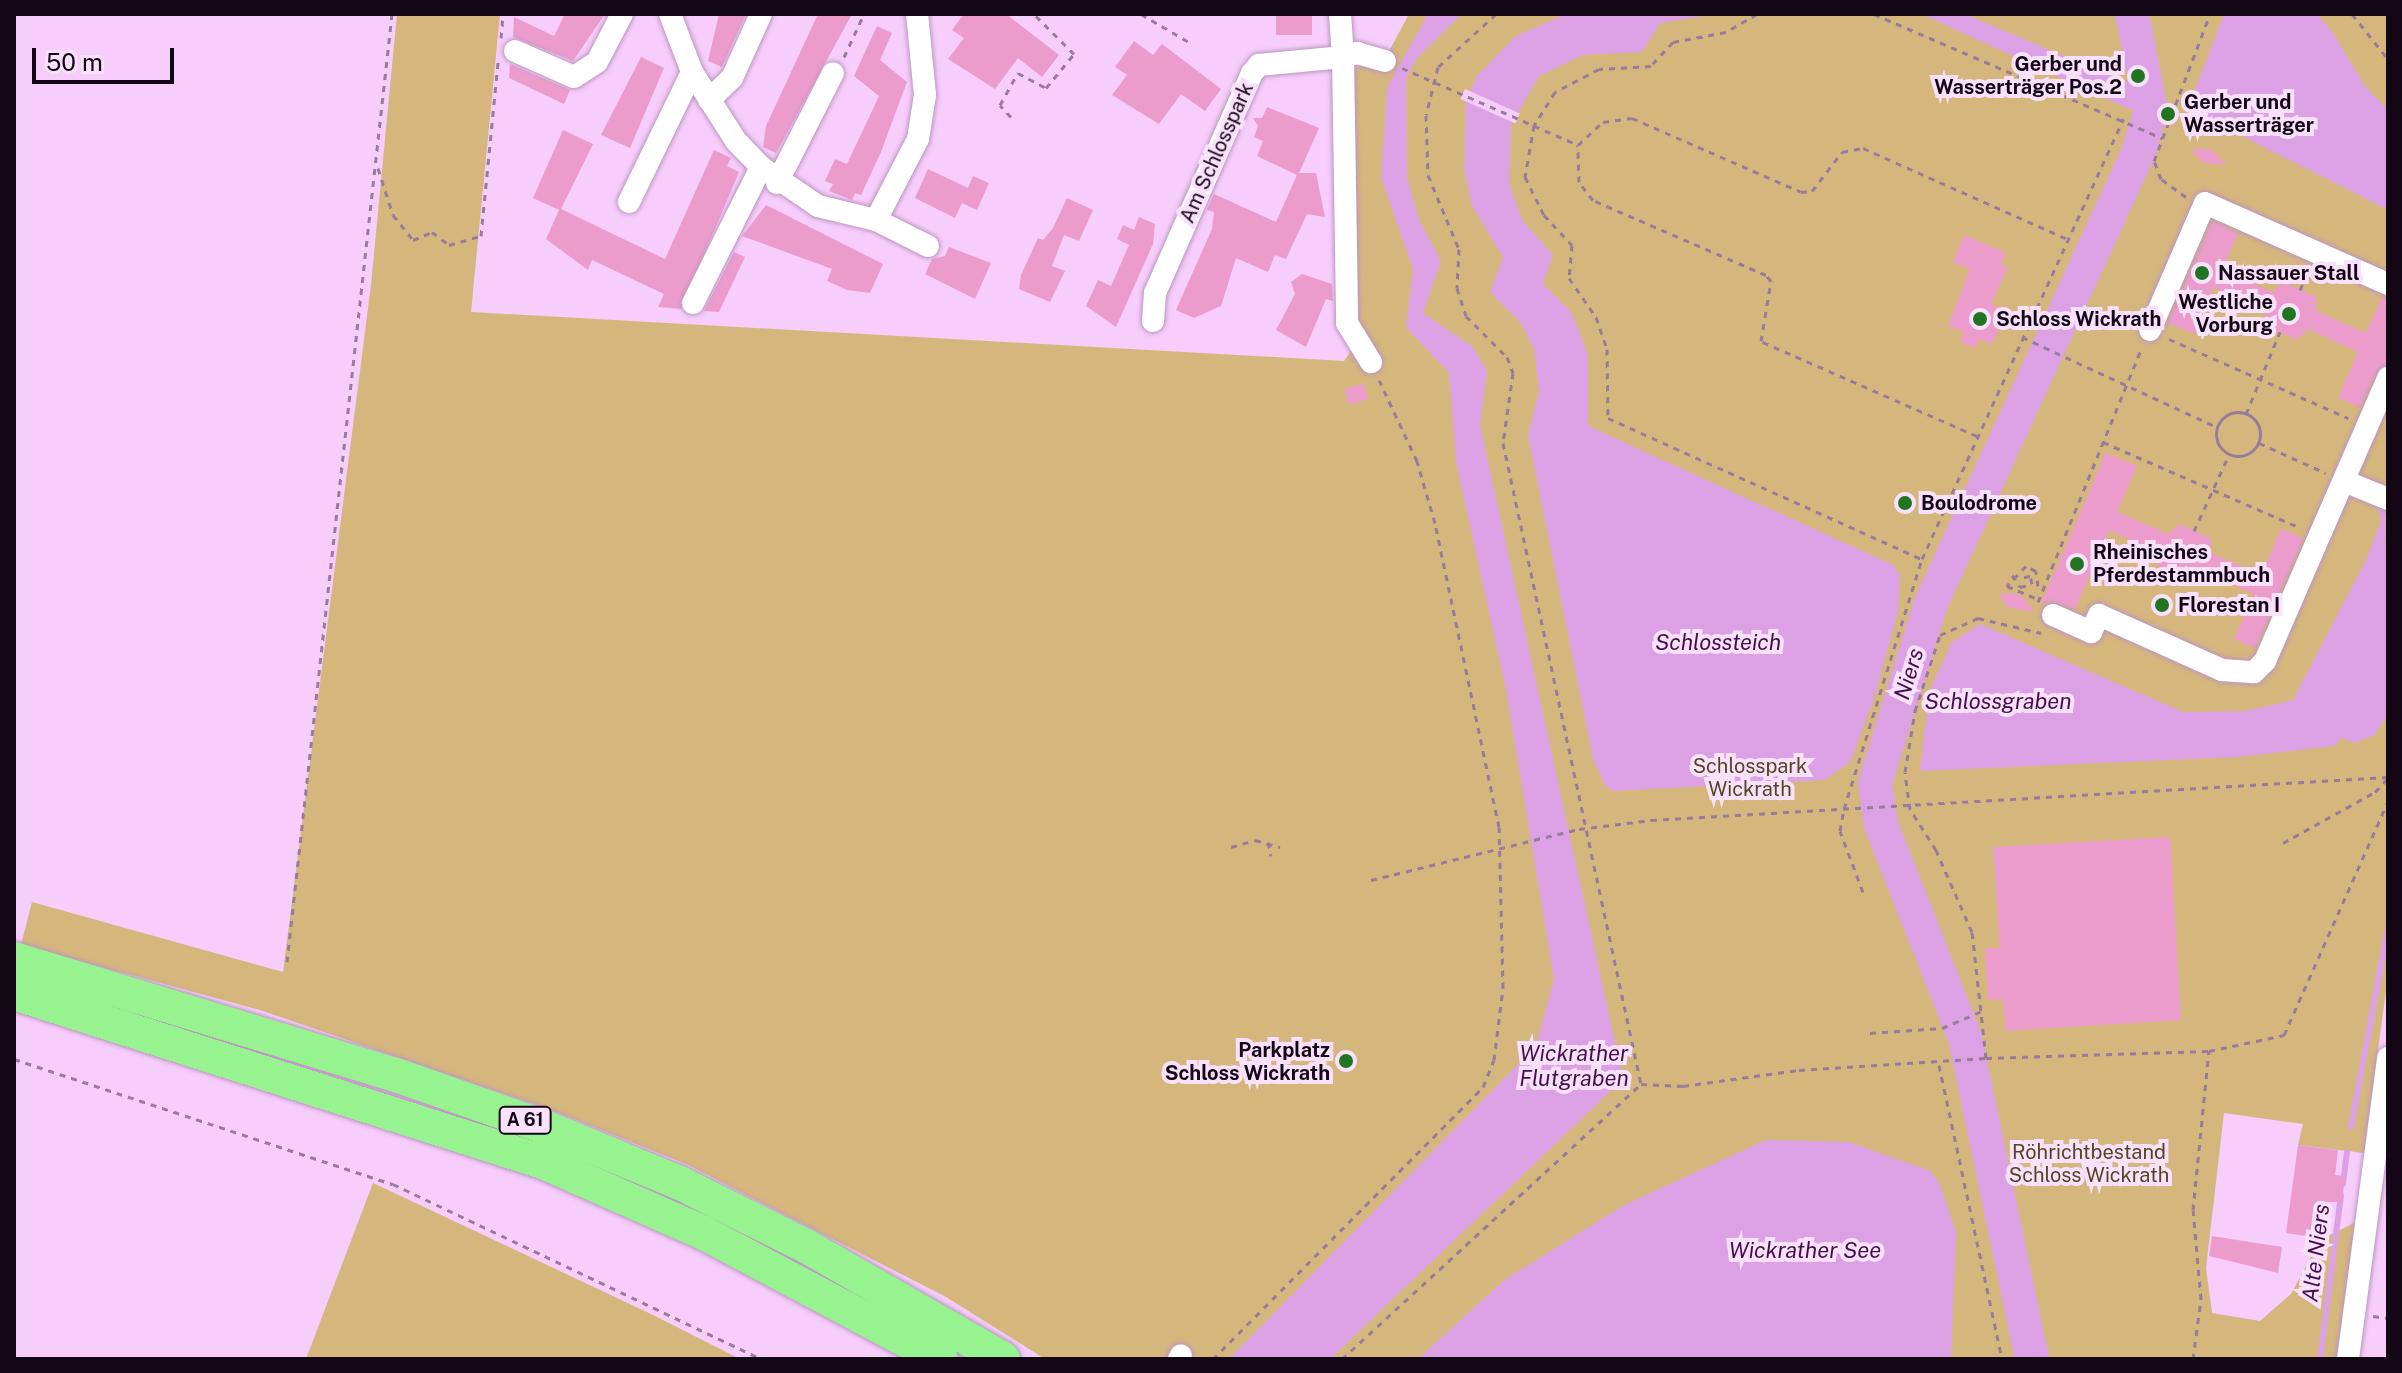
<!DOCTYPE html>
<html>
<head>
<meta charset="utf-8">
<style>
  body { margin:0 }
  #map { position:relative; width:2402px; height:1373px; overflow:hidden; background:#f6cdfb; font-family:"Public Sans",sans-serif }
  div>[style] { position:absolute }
  .green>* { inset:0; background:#d5b67d }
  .water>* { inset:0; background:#dca1e4 }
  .pier>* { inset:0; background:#f6cdfb; transform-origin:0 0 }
  .stream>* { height:6px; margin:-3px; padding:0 3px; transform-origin:3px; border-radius:3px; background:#dca1e4 }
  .river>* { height:34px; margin:-17px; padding:0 17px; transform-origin:17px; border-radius:17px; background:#dca1e4 }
  .building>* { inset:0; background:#eb9ccd; transform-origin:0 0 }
  .path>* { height:3px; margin-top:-1.5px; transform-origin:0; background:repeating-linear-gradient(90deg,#997b9c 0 6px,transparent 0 12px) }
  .path>.ring { margin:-1.5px; padding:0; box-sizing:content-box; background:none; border:3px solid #997b9c; border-radius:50% }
  .roads { filter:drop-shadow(0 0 2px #bc95c1) drop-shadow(0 0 2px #bc95c1) }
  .minor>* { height:22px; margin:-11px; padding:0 11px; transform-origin:11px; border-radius:11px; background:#fff }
  .highway>* { height:34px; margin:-17px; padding:0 17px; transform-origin:17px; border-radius:17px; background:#97f290 }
  .dots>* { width:22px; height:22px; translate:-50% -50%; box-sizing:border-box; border:4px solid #f9e1fc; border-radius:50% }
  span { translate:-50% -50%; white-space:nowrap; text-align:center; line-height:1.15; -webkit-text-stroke:8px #f9e1fc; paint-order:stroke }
  .shield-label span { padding:2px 6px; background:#f9e1fc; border:2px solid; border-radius:6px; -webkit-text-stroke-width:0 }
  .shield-label { font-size:18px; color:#130615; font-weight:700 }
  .poi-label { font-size:20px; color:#130615; font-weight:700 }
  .right { translate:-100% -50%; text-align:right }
  .left { translate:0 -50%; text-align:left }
  .street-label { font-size:20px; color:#130615 }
  .park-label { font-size:20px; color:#564420 }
  .water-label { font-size:22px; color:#440f4b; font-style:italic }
  .frame { position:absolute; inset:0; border:16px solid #130615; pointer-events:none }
  .scale { position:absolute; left:32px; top:48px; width:142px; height:36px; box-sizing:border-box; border:4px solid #130615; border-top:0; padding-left:10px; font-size:24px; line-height:28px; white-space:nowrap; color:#130615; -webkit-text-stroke:6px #f9e1fc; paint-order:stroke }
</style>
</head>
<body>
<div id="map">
  <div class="green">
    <i style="clip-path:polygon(397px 14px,500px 14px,471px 312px,1344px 361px,1358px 341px,1348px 71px,1387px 55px,1409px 14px,2388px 14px,2388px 976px,2364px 1153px,2298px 1145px,2303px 1124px,2224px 1113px,2206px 1268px,2212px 1313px,2260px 1321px,2291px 1294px,2320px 1240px,2356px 1222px,2339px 1359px,1045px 1359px,946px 1297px,686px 1164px,549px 1109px,260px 1010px,21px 945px,32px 902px,283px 972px,371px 285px)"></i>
    <i style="clip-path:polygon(373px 1183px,651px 1314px,740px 1359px,306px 1359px)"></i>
  </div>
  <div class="water">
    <i style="clip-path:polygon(1428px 14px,1462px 14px,1417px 58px,1406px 79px,1407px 177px,1419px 220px,1441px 261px,1423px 313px,1473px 347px,1487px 371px,1480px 425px,1621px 1070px,1618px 1084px,1330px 1359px,1229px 1359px,1536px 1046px,1554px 979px,1506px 690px,1456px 462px,1449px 373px,1406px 327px,1413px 269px,1381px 178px,1387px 87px)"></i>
    <i style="clip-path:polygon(1566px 14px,1718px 14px,1660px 23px,1642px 52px,1583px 55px,1539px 76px,1511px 125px,1509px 183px,1522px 220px,1553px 255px,1543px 284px,1571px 312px,1588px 354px,1588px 426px,1893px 565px,1900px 575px,1898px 611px,1873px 701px,1850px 762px,1825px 780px,1615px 791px,1606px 787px,1593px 759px,1528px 436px,1539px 391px,1534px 349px,1521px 323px,1490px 292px,1503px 257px,1472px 206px,1464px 170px,1466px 102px,1477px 76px,1516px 36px)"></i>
    <i style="clip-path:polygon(1921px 14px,1964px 14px,2143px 89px,2155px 106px,2150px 115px,2127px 108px)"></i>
    <i style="clip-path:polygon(2224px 14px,2317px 14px,2333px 33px,2364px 85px,2388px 110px,2388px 210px,2228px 129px,2216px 133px,2184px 119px)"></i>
    <i style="clip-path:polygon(2385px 485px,2388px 715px,2374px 735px,2355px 743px,2341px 738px,2334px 746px,2237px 757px,1920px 771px,1929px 692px,1952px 642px,1980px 624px,2183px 712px,2246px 711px,2293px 700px,2366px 560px,2381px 521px,2377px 504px)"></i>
    <i style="clip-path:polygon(1766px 1140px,1849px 1142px,1930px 1171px,1939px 1182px,1956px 1232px,1951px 1359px,1418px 1359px,1503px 1281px,1624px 1205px)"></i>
  </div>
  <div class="pier">
    <i style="left:1465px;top:89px;width:60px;height:11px;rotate:24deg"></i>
  </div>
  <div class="stream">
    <i style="left:2351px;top:1127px;width:202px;rotate:-79.5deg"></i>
    <i style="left:2343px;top:1184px;width:32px;rotate:-83deg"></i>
    <i style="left:2320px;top:1359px;width:165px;rotate:-82.7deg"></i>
  </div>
  <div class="river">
    <i style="left:2032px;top:1359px;width:328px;rotate:-101.8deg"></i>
    <i style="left:1965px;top:1038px;width:229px;rotate:-111.5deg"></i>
    <i style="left:1881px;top:825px;width:42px;rotate:-98.1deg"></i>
    <i style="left:1875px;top:783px;width:189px;rotate:-72.7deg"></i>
    <i style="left:1931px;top:603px;width:495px;rotate:-65.3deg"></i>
    <i style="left:2138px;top:153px;width:44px;rotate:-72.8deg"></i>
    <i style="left:2151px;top:111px;width:99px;rotate:-101.1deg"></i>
  </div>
  <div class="building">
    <i style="clip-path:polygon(565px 14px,605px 14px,573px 61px,513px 37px,514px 17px,554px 36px)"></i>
    <i style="clip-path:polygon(719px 14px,746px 14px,722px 67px,708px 61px)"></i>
    <i style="clip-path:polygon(818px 14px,852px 14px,776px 153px,763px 147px,766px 126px)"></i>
    <i style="clip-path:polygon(964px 14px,1006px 14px,1059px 55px,1042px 77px,1018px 58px,995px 89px,948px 59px,964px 38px,952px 30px)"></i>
    <i style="left:1276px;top:14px;width:36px;height:21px"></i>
    <i style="clip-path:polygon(877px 26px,892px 33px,880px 60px,907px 82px,881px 152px,861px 195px,855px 193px,852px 200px,829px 191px,833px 184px,825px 181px,835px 159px,847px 164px,879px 96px,854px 76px)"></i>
    <i style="clip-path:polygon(1134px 41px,1153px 55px,1162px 44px,1221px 89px,1205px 111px,1181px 94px,1159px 124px,1112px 95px,1127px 75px,1115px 67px)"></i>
    <i style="clip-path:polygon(641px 57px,664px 68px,630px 148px,601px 135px)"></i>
    <i style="clip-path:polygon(510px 64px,570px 90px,564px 104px,509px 78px)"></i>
    <i style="clip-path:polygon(1267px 107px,1319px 128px,1299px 173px,1316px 173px,1325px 217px,1307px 214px,1286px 259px,1275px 255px,1268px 272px,1236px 258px,1221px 306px,1194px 318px,1176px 310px,1212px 229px,1214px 212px,1207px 210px,1214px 194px,1276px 222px,1297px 175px,1257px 156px,1263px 141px,1254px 137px,1258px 126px,1253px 118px,1262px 118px)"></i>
    <i style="clip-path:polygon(563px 130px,593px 144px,561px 209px,665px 259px,714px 150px,731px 158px,727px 166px,739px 172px,681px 309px,658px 307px,664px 294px,592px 260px,588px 270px,546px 239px,559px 210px,533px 198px)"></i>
    <i style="clip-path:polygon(2190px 149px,2210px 149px,2227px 165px,2204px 163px)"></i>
    <i style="clip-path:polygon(928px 169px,968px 188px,973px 176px,989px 183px,977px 210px,962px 203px,955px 218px,915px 198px)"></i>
    <i style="clip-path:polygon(1067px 198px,1093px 210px,1079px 241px,1064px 235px,1052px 266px,1065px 271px,1050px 302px,1019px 289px,1021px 275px,1038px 238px,1043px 240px,1053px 228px)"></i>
    <i style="clip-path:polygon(766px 205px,883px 264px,870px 293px,847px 290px,827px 281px,832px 269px,742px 236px)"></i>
    <i style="clip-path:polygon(1139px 217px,1155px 224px,1153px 244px,1116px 327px,1086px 306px,1098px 280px,1111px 286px,1129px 245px,1117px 239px,1123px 225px,1134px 230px)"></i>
    <i style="clip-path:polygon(2212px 222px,2238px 233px,2222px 270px,2273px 292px,2283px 282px,2316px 297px,2316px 311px,2366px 333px,2382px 297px,2388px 298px,2388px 363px,2376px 372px,2360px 407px,2338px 398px,2358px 352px,2308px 329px,2297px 340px,2264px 325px,2265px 311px,2214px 288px,2194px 334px,2168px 323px)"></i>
    <i style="clip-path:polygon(1964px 235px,2006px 253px,2001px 265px,2008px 267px,1991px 304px,2006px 311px,1992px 344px,1979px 339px,1975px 348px,1960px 342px,1964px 332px,1948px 326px,1970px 269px,1953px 262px)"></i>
    <i style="clip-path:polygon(949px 247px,991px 263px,975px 299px,925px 274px,932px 259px,945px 256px)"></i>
    <i style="clip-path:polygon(734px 252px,745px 257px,719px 312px,704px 311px)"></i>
    <i style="clip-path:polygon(1302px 274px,1332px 284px,1333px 301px,1326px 299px,1306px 347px,1276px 330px,1295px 294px,1291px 282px)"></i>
    <i style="left:1364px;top:384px;width:16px;height:20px;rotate:76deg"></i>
    <i style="clip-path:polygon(2106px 453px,2137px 466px,2117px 512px,2168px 534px,2179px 524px,2211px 538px,2211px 553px,2262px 575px,2281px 529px,2303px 538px,2255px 648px,2234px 639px,2254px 594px,2203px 572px,2192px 582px,2158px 567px,2160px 553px,2109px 530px,2075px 609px,2052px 601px,2041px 604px)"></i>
    <i style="clip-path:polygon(2014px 593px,2024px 598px,2034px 612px,2007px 607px,1999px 594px)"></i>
    <i style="clip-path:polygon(2170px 837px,2181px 1020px,2006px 1031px,2003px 999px,1988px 1000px,1985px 948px,2000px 948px,1993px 847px)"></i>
    <i style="clip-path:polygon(2298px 1145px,2338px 1150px,2335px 1175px,2345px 1176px,2342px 1202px,2317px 1202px,2313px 1237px,2286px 1233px)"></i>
    <i style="clip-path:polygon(2212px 1236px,2282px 1247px,2278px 1273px,2209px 1256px)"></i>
  </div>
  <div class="path">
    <i style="left:1141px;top:14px;width:56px;rotate:30.3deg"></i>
    <i style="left:1496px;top:14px;width:79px;rotate:137.6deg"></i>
    <i style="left:1438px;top:67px;width:49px;rotate:104deg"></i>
    <i style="left:1426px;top:115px;width:60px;rotate:88.1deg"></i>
    <i style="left:1428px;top:175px;width:80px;rotate:67.3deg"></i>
    <i style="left:1459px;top:249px;width:39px;rotate:93deg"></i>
    <i style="left:1457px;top:288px;width:29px;rotate:72deg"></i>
    <i style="left:1466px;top:316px;width:58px;rotate:45deg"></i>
    <i style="left:1507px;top:357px;width:17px;rotate:69deg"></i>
    <i style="left:1513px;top:373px;width:71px;rotate:98.1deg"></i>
    <i style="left:1503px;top:443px;width:656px;rotate:77.85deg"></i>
    <i style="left:1757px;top:14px;width:36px;rotate:150deg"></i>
    <i style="left:1726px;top:32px;width:54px;rotate:169.3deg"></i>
    <i style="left:1673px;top:42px;width:33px;rotate:133deg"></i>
    <i style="left:1651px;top:66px;width:52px;rotate:176.7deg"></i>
    <i style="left:1599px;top:69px;width:50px;rotate:152.4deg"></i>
    <i style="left:1555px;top:92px;width:39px;rotate:122deg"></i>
    <i style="left:1534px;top:125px;width:53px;rotate:99.8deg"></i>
    <i style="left:1525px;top:177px;width:42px;rotate:63.4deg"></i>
    <i style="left:1544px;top:215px;width:41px;rotate:47deg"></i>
    <i style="left:1572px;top:245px;width:33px;rotate:95deg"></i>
    <i style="left:1569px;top:278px;width:47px;rotate:55.3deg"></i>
    <i style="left:1596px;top:317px;width:34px;rotate:71deg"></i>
    <i style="left:1607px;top:349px;width:69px;rotate:89.2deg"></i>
    <i style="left:1608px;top:418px;width:344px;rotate:24.2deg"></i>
    <i style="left:1874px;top:14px;width:314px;rotate:23.3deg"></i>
    <i style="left:2352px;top:14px;width:58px;rotate:51.3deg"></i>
    <i style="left:501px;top:38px;width:24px;rotate:-85deg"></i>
    <i style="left:844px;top:57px;width:47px;rotate:-65.1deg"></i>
    <i style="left:1402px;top:68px;width:192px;rotate:23.6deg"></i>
    <i style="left:1011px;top:117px;width:16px;rotate:-133deg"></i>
    <i style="left:1000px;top:105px;width:37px;rotate:-61deg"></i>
    <i style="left:1018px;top:73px;width:32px;rotate:28deg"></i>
    <i style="left:1046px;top:88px;width:44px;rotate:-50.5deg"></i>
    <i style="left:1074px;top:54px;width:57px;rotate:-135deg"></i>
    <i style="left:378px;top:168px;width:49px;rotate:72.3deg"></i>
    <i style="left:393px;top:215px;width:32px;rotate:51deg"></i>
    <i style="left:413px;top:240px;width:21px;rotate:-23deg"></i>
    <i style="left:432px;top:232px;width:21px;rotate:37deg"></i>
    <i style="left:449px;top:245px;width:33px;rotate:-16deg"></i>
    <i style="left:481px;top:236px;width:175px;rotate:-84.4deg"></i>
    <i style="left:2186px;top:197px;width:31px;rotate:-144deg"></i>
    <i style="left:2161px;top:179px;width:19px;rotate:-111deg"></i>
    <i style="left:2154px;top:161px;width:157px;rotate:-69.1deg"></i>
    <i style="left:2300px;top:290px;width:21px;rotate:-67deg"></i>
    <i style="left:2022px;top:337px;width:215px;rotate:24.8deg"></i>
    <i style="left:2169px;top:339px;width:196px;rotate:23.8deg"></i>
    <i class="ring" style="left:2216px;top:412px;width:41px;height:41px"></i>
    <i style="left:2246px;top:414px;width:89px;rotate:-67.5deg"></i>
    <i style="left:1977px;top:436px;width:236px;rotate:-156.3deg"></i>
    <i style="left:1761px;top:341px;width:61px;rotate:-80.5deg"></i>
    <i style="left:1771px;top:281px;width:8px;rotate:-130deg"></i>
    <i style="left:1766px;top:275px;width:189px;rotate:-156.6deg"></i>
    <i style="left:1593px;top:200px;width:23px;rotate:-128deg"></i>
    <i style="left:1579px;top:182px;width:37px;rotate:-92deg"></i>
    <i style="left:1578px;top:145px;width:34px;rotate:-43deg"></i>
    <i style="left:1603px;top:122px;width:29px;rotate:-8deg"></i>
    <i style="left:1632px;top:118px;width:184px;rotate:23.6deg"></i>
    <i style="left:1801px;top:192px;width:11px;rotate:-5deg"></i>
    <i style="left:1812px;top:191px;width:49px;rotate:-52.4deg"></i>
    <i style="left:1842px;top:152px;width:21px;rotate:-11deg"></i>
    <i style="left:1863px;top:148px;width:223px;rotate:24deg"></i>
    <i style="left:2103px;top:442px;width:216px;rotate:23.5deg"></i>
    <i style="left:2259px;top:443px;width:73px;rotate:24.1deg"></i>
    <i style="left:2194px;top:531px;width:84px;rotate:-65.3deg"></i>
    <i style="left:2012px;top:575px;width:14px;rotate:56deg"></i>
    <i style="left:2020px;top:587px;width:12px;rotate:-14deg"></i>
    <i style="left:2032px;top:584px;width:8px;rotate:-104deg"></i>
    <i style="left:2030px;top:576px;width:11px;rotate:170deg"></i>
    <i style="left:2038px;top:586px;width:15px;rotate:-98deg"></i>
    <i style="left:2036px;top:571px;width:11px;rotate:-153deg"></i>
    <i style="left:2026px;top:566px;width:28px;rotate:134deg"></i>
    <i style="left:2007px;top:586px;width:34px;rotate:23deg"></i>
    <i style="left:2038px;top:602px;width:275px;rotate:-67.8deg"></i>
    <i style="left:1268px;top:842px;width:14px;rotate:78deg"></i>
    <i style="left:2283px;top:843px;width:105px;rotate:-29deg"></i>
    <i style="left:2375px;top:792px;width:19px;rotate:-47deg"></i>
    <i style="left:1231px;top:847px;width:25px;rotate:-16deg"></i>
    <i style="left:1255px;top:840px;width:26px;rotate:16deg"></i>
    <i style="left:1371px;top:880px;width:214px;rotate:-13.8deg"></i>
    <i style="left:1579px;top:829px;width:73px;rotate:-7.1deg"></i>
    <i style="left:1651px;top:820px;width:738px;rotate:-3.34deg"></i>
    <i style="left:1863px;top:892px;width:65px;rotate:-110.7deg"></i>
    <i style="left:1840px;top:831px;width:22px;rotate:-80deg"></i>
    <i style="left:1844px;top:809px;width:262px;rotate:-72.7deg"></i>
    <i style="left:1922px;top:559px;width:484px;rotate:-65.4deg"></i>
    <i style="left:287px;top:962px;width:954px;rotate:-83.68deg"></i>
    <i style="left:1870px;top:1033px;width:72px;rotate:-4deg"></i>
    <i style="left:1942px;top:1028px;width:43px;rotate:-23deg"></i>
    <i style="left:1986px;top:1058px;width:127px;rotate:-96.3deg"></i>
    <i style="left:1972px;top:932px;width:90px;rotate:-113.7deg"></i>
    <i style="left:1936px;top:850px;width:49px;rotate:-122.4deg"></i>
    <i style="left:1910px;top:809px;width:37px;rotate:-98deg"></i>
    <i style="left:1905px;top:772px;width:62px;rotate:-80.7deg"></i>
    <i style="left:1915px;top:711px;width:80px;rotate:-71.8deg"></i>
    <i style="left:1940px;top:635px;width:42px;rotate:-24.1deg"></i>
    <i style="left:1978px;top:618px;width:65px;rotate:13.4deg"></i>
    <i style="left:14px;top:1059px;width:399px;rotate:18.3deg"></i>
    <i style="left:393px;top:1184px;width:407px;rotate:25.4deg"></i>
    <i style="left:1939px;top:1065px;width:301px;rotate:77.9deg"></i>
    <i style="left:2373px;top:1316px;width:15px;rotate:8deg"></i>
    <i style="left:1213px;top:1359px;width:383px;rotate:-45.2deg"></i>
    <i style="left:1483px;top:1087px;width:29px;rotate:-68deg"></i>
    <i style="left:1494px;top:1060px;width:73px;rotate:-82.9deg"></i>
    <i style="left:1503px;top:988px;width:161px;rotate:-91.4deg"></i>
    <i style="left:1499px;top:827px;width:311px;rotate:-101.9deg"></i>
    <i style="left:1435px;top:523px;width:65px;rotate:-106.2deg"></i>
    <i style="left:1417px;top:461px;width:89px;rotate:-115.1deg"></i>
    <i style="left:1342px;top:1359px;width:406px;rotate:-42.6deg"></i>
    <i style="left:1641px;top:1084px;width:42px;rotate:2.7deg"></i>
    <i style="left:1683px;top:1086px;width:117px;rotate:-7.9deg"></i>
    <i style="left:1799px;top:1070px;width:187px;rotate:-3.7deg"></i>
    <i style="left:1986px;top:1058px;width:223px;rotate:-1.8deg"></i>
    <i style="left:2209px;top:1051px;width:77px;rotate:-12deg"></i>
    <i style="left:2284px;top:1035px;width:256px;rotate:-66deg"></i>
    <i style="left:2193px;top:1359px;width:61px;rotate:-82.4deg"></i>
    <i style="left:2201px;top:1299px;width:89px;rotate:-95.1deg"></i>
    <i style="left:2193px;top:1210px;width:160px;rotate:-84.3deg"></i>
  </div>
  <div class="roads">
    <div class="minor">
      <i style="left:670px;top:14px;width:62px;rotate:69.2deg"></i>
      <i style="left:692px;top:72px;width:82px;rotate:57.5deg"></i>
      <i style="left:736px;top:141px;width:36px;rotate:46deg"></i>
      <i style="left:761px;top:167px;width:69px;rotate:34.4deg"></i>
      <i style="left:818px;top:206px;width:60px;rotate:13.6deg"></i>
      <i style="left:876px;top:220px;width:91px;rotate:-62.6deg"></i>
      <i style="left:918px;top:139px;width:45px;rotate:-81deg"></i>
      <i style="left:925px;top:95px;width:81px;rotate:-95.6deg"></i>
      <i style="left:1340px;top:14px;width:43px;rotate:86deg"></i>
      <i style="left:1343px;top:57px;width:15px;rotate:-16deg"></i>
      <i style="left:1357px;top:53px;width:29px;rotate:16deg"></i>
      <i style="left:515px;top:51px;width:64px;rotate:23.8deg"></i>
      <i style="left:574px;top:77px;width:27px;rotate:-33deg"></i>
      <i style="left:597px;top:62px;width:54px;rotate:-62.5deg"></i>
      <i style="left:709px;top:100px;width:32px;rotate:-44deg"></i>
      <i style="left:732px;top:78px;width:70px;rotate:-65.6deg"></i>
      <i style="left:777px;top:183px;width:123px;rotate:-63deg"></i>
      <i style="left:629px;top:202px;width:144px;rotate:-64.1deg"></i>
      <i style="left:876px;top:220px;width:58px;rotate:26.6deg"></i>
      <i style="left:693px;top:303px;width:152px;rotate:-63.4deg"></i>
      <i style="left:1153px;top:321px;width:28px;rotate:-86deg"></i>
      <i style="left:1155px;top:293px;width:240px;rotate:-66.2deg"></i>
      <i style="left:1252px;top:73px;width:11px;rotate:-49deg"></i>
      <i style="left:1259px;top:65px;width:84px;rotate:-5.4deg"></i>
      <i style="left:1343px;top:57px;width:266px;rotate:89.1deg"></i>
      <i style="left:1347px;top:323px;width:46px;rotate:58.4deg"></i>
      <i style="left:2150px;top:330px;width:138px;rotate:-66.6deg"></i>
      <i style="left:2205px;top:203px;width:200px;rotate:23.9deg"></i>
      <i style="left:2344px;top:481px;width:48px;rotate:22.2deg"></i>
      <i style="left:2053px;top:615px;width:42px;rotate:24.1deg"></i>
      <i style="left:2091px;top:632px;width:19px;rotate:-65deg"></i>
      <i style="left:2099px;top:615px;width:135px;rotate:24.1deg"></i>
      <i style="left:2222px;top:670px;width:32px;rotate:4deg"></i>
      <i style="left:2254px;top:672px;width:16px;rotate:-45deg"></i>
      <i style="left:2265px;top:661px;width:309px;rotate:-66.5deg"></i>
      <i style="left:1179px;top:1359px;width:4px;rotate:-63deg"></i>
      <i style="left:2348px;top:1359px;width:304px;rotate:-82.4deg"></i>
    </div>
    <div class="highway">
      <i style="left:14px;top:959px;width:399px;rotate:16.9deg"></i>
      <i style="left:396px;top:1075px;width:160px;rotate:19.3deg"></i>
      <i style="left:547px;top:1128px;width:144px;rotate:22.5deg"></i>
      <i style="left:680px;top:1183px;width:141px;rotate:26.6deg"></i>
      <i style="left:806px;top:1246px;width:227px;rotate:29.8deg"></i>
      <i style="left:14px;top:993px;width:555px;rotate:17.72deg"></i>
      <i style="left:543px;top:1162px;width:176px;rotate:23.8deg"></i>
      <i style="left:704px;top:1233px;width:268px;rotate:28deg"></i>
    </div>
  </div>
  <div class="dots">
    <i style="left:2138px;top:76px;background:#227520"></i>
    <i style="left:2168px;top:114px;background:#227520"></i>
    <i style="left:2202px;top:273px;background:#227520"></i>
    <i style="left:2289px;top:314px;background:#227520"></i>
    <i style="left:1980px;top:319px;background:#227520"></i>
    <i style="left:1905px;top:503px;background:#227520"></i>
    <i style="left:2077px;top:564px;background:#227520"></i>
    <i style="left:2162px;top:605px;background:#227520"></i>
    <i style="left:1346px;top:1061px;background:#227520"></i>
  </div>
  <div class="shield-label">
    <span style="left:525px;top:1120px">A 61</span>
  </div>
  <div class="poi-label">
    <span class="right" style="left:2122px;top:76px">Gerber und<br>Wasserträger Pos.2</span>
    <span class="left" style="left:2184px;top:114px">Gerber und<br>Wasserträger</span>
    <span class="left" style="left:2218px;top:273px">Nassauer Stall</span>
    <span class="right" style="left:2273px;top:314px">Westliche<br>Vorburg</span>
    <span class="left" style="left:1996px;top:319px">Schloss Wickrath</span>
    <span class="left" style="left:1921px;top:503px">Boulodrome</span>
    <span class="left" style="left:2093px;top:564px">Rheinisches<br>Pferdestammbuch</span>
    <span class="left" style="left:2178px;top:605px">Florestan I</span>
    <span class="right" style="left:1330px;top:1062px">Parkplatz<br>Schloss Wickrath</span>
  </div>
  <div class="street-label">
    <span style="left:1217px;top:153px;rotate:-66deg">Am Schlosspark</span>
  </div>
  <div class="park-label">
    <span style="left:1750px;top:778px">Schlosspark<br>Wickrath</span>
    <span style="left:2089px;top:1164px">Röhrichtbestand<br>Schloss Wickrath</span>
  </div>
  <div class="water-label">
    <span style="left:1718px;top:643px">Schlossteich</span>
    <span style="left:1909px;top:674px;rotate:-73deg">Niers</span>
    <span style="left:1998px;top:702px">Schlossgraben</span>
    <span style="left:1574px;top:1066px">Wickrather<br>Flutgraben</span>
    <span style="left:1805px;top:1251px">Wickrather See</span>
    <span style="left:2316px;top:1253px;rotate:-83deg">Alte Niers</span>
  </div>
  <div class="frame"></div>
  <div class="scale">50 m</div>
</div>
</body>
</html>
